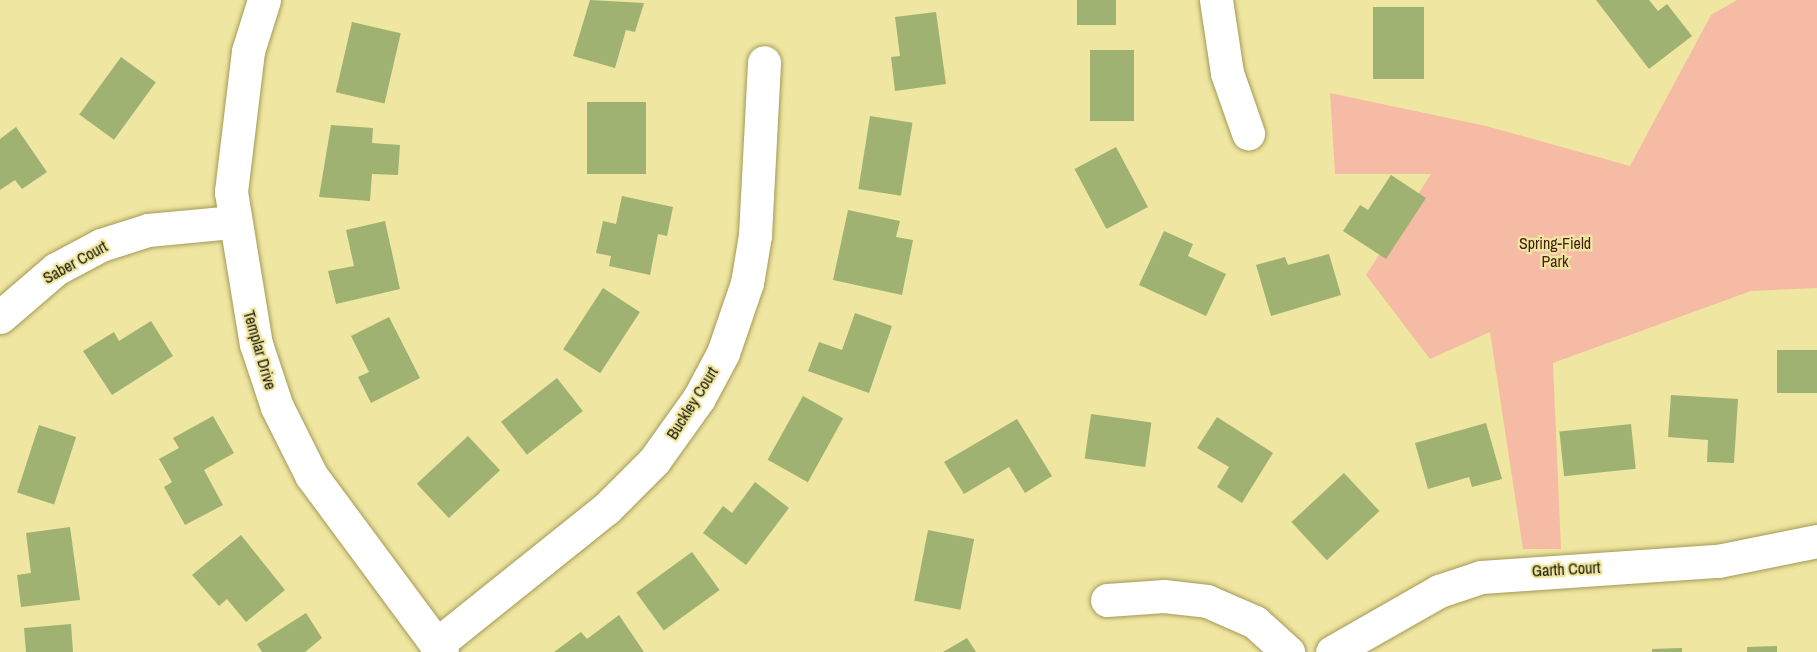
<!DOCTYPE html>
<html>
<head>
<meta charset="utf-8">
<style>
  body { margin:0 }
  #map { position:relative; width:1817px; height:652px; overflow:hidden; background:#efe6a1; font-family:"Archivo Narrow",sans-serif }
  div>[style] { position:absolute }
  .green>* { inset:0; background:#f5bba5 }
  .building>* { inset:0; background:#9fb272; transform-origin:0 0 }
  .roads { filter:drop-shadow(0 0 2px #a39a58) drop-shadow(0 0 2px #a39a58) }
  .minor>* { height:33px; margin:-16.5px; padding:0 16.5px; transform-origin:16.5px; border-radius:16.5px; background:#fff }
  span { translate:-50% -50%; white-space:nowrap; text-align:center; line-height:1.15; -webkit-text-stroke:4.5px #efe6a1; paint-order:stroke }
  .park-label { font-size:16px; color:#461d0b }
  .street-label { font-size:16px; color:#171400 }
</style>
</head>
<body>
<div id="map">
  <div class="green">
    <i style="clip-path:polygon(1737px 0,1817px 0,1817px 288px,1751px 291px,1553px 363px,1561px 549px,1523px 549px,1490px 332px,1430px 359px,1366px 275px,1431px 174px,1335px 174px,1330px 93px,1486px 126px,1630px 166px,1711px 15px)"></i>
  </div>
  <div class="building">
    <i style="clip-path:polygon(590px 0,644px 3px,635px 32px,626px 30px,615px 68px,573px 56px)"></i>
    <i style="left:1077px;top:0;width:39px;height:25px"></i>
    <i style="clip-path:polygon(1596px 0,1649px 0,1658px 11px,1667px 4px,1692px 36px,1649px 69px)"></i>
    <i style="left:1373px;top:7px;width:51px;height:72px"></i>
    <i style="clip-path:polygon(936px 12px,946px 84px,895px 91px,891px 57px,900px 56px,895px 17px)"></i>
    <i style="left:352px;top:22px;width:50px;height:72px;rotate:13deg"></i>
    <i style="left:1090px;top:50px;width:44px;height:71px"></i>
    <i style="left:121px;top:57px;width:43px;height:71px;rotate:36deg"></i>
    <i style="left:587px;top:102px;width:59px;height:72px"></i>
    <i style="left:870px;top:116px;width:43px;height:74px;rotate:9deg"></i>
    <i style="clip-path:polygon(331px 125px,373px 128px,372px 143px,400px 145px,398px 175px,372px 174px,370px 201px,319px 197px)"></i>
    <i style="clip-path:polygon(16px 127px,47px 172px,22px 189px,15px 180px,0 190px,0 139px)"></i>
    <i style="left:1116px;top:147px;width:68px;height:47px;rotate:62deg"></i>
    <i style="clip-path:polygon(1391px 175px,1426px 198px,1386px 259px,1343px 231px,1360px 205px,1368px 210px)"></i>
    <i style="clip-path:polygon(622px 196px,673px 207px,667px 236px,658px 234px,650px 275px,609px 266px,611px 256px,596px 253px,603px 221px,616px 224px)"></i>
    <i style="clip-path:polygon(848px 210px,900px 221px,896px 237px,913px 240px,902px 295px,833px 280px)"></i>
    <i style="clip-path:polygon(385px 221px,400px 289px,336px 304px,328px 271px,354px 266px,346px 230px)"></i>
    <i style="clip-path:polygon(1164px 231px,1193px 244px,1188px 256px,1226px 274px,1206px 316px,1139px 285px)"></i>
    <i style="clip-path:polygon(1329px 254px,1341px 295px,1271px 316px,1256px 265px,1285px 257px,1288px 265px)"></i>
    <i style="left:603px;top:288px;width:44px;height:73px;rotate:33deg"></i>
    <i style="clip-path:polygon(855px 313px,892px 326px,869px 393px,808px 371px,819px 342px,842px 350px)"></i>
    <i style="clip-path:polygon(389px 317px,420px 378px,371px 403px,358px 377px,369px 372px,351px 336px)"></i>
    <i style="clip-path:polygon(151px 321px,173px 356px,112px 395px,83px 351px,114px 332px,119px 341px)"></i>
    <i style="left:1817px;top:350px;width:43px;height:40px;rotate:90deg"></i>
    <i style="left:557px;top:378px;width:42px;height:71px;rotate:52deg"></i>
    <i style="clip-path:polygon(1671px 395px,1738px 399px,1734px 463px,1707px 462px,1708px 440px,1668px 437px)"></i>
    <i style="left:803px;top:396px;width:46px;height:73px;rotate:29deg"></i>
    <i style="left:1091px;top:414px;width:61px;height:45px;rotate:8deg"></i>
    <i style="clip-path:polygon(213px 416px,234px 453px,204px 470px,223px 505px,185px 525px,164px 487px,172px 482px,159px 459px,179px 448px,173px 438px)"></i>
    <i style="clip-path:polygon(1217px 417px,1273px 453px,1242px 503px,1217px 487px,1229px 467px,1197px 448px)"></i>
    <i style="clip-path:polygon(1017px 419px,1052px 476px,1025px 493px,1009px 467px,964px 494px,944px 462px)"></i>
    <i style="clip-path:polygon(1486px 423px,1502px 479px,1472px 487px,1469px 477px,1428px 489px,1415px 443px)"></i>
    <i style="left:1631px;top:424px;width:45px;height:72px;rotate:84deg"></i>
    <i style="left:39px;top:425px;width:39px;height:71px;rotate:18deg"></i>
    <i style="left:468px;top:436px;width:47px;height:70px;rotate:47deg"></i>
    <i style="left:1344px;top:473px;width:52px;height:72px;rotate:47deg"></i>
    <i style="clip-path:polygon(755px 482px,789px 508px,746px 565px,703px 533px,723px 506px,732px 513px)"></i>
    <i style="clip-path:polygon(70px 527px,80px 600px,21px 607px,17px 575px,31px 573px,26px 533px)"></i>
    <i style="left:928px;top:530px;width:47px;height:72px;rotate:11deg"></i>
    <i style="clip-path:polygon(241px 535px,285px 590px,246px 622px,227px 599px,219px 606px,192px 575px)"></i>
    <i style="left:692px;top:552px;width:47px;height:69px;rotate:54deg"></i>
    <i style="clip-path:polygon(306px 613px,322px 638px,305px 652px,262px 652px,257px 644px)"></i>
    <i style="clip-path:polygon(619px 615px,644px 652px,554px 652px,581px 632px,587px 639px)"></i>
    <i style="clip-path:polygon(71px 624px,73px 652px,26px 652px,24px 628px)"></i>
    <i style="clip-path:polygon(967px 638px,976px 652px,943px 652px)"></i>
    <i style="clip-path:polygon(1777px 646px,1777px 652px,1747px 652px,1747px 647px)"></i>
    <i style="clip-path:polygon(1682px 648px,1682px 652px,1652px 652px,1652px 649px)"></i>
  </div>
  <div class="roads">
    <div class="minor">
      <i style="left:264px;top:0;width:53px;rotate:107.4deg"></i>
      <i style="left:248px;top:51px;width:142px;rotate:96.9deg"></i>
      <i style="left:231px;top:192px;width:154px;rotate:80.7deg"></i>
      <i style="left:256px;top:344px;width:66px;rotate:71.6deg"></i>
      <i style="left:277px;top:407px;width:76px;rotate:63.4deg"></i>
      <i style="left:311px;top:475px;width:220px;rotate:53.5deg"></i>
      <i style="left:1216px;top:0;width:74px;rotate:81.4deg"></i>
      <i style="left:1227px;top:73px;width:64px;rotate:70.7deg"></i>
      <i style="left:0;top:317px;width:74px;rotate:-40.6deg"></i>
      <i style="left:56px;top:269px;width:51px;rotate:-28.1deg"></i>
      <i style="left:101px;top:245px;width:49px;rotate:-17.7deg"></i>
      <i style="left:148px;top:230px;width:84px;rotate:-5.4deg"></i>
      <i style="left:1107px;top:600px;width:57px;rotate:-4deg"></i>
      <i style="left:1164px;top:596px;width:43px;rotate:6.6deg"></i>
      <i style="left:1207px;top:601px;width:52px;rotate:23.6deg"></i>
      <i style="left:1255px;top:622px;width:45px;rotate:42.3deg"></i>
      <i style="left:436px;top:645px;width:218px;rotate:-38.7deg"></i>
      <i style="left:606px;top:509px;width:68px;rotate:-45deg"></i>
      <i style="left:654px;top:461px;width:77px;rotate:-54.5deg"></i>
      <i style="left:699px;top:398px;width:51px;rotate:-61.9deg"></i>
      <i style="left:723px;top:353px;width:74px;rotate:-71.1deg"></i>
      <i style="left:747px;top:283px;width:49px;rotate:-80.5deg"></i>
      <i style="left:755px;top:235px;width:173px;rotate:-87deg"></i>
      <i style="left:1332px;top:652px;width:123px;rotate:-29.7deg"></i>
      <i style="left:1439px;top:591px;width:44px;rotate:-18.4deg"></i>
      <i style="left:1481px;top:577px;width:238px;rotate:-3.9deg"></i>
      <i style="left:1718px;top:561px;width:101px;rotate:-11.4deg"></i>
    </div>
  </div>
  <div class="park-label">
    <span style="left:1555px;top:252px">Spring-Field<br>Park</span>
  </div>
  <div class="street-label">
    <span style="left:75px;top:262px;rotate:-29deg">Saber Court</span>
    <span style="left:260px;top:350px;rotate:74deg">Templar Drive</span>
    <span style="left:692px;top:403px;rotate:-58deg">Buckley Court</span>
    <span style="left:1566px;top:569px;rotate:-3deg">Garth Court</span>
  </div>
</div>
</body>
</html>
